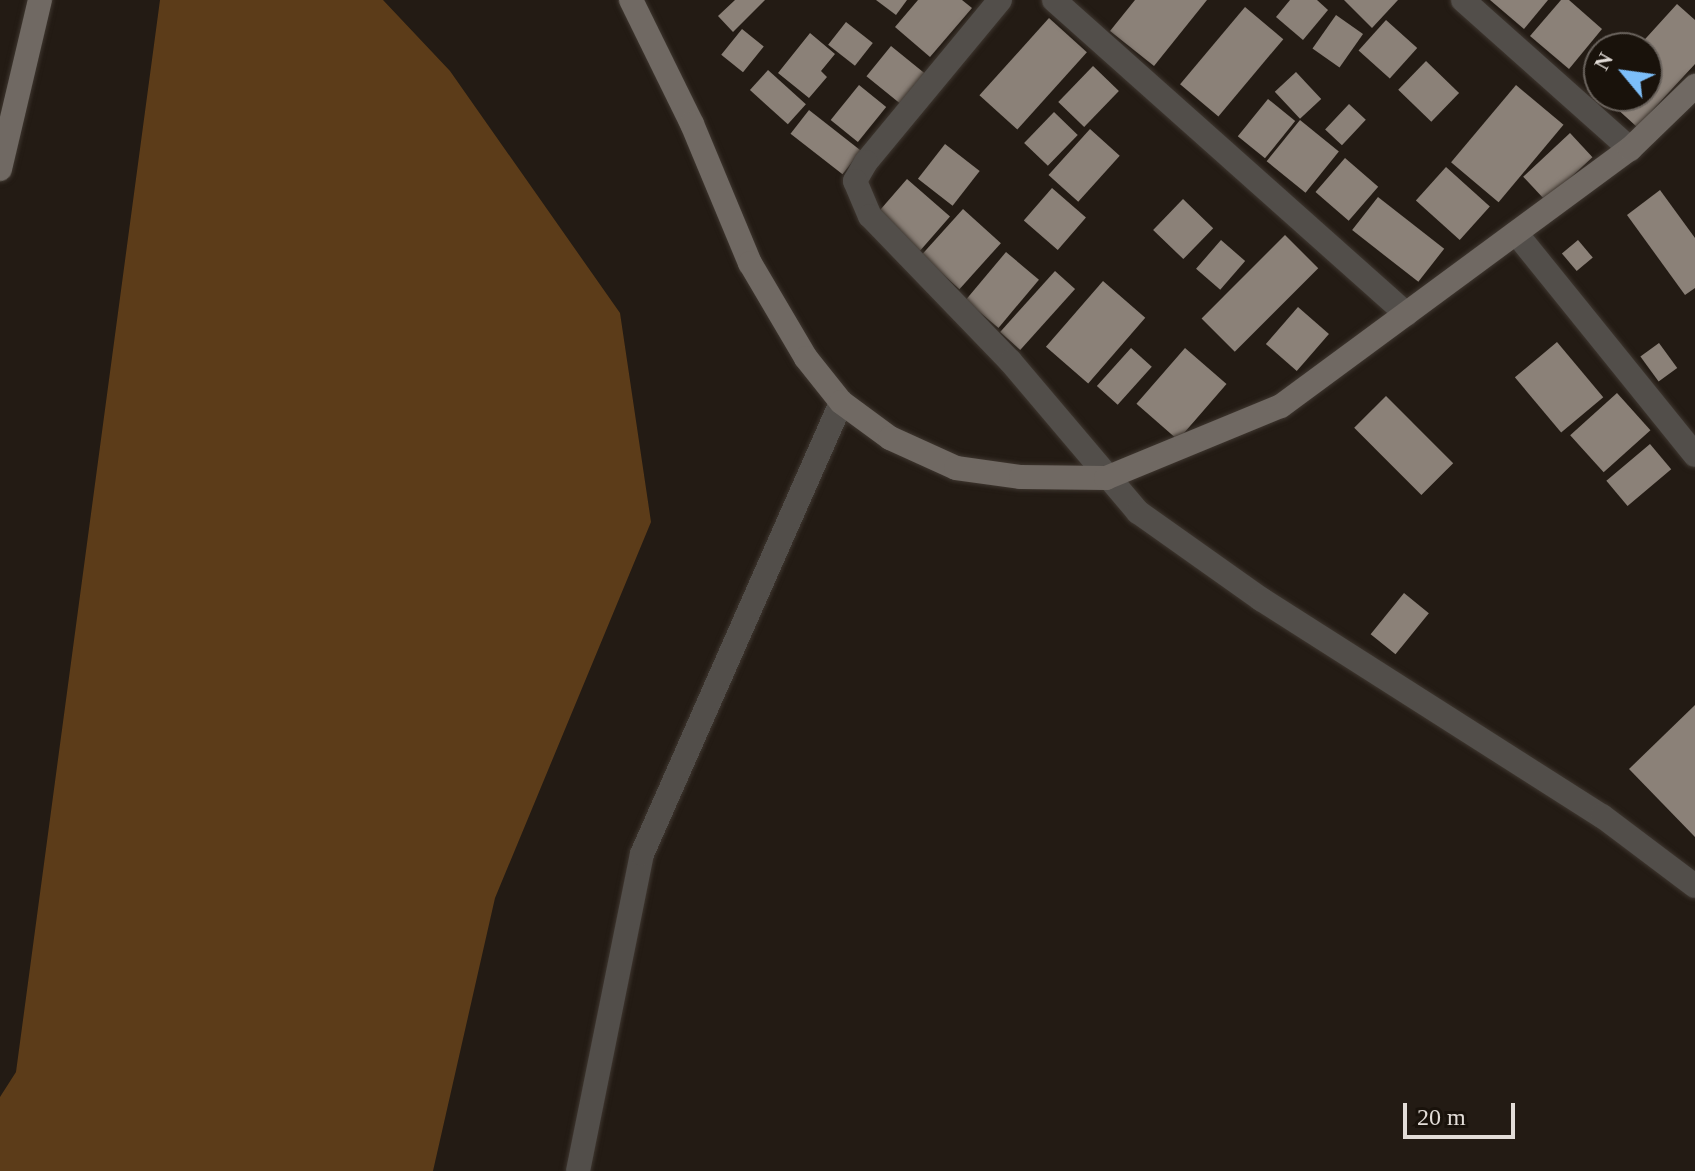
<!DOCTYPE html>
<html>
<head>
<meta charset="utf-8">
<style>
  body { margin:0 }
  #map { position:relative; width:1695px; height:1171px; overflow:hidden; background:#231b14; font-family:"Times New Roman",serif }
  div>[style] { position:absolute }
  .water>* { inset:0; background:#5c3c19 }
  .building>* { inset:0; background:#8b8178; transform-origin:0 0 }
  .roads { filter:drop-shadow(0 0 2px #3e362f) drop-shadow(0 0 2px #3e362f) }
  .minor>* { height:24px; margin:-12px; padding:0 12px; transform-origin:12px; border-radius:12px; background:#524e4a }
  .secondary>* { height:24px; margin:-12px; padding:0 12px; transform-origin:12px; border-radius:12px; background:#706963 }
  span { translate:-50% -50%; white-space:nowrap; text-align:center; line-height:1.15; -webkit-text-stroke:8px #19120b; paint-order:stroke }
  .north { position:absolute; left:1583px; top:32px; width:80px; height:80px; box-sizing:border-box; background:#19120b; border:2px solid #6a635d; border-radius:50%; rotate:299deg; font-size:22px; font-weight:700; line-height:32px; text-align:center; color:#e3ddd8 }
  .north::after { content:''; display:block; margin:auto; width:28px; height:36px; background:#7cbef9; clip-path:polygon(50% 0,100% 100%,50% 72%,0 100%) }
  .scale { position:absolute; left:1403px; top:1103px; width:112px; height:36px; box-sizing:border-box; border:4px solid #e3ddd8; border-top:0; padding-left:10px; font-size:24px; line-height:28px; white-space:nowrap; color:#e3ddd8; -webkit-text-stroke:6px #19120b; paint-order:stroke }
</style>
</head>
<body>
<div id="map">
  <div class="water">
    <i style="clip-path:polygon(160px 0,383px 0,450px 71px,620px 313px,651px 522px,495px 898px,433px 1171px,0 1171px,0 1097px,16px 1072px)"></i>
  </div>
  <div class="building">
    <i style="clip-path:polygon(735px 0,765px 0,733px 32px,718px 16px)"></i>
    <i style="clip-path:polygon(876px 0,907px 0,896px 15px)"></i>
    <i style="clip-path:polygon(918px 0,962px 0,972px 8px,930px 57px,895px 27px)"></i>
    <i style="clip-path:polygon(1135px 0,1207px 0,1154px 66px,1110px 31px)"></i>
    <i style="clip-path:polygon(1290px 0,1317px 0,1328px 10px,1303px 40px,1276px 17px)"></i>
    <i style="clip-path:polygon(1344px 0,1398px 0,1372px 28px)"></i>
    <i style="clip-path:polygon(1490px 0,1548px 0,1524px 29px)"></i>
    <i style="clip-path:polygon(1561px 0,1569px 0,1602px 29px,1569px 69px,1530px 36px)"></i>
    <i style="clip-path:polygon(1677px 4px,1695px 20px,1695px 64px,1637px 127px,1603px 96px,1647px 96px,1647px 48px,1637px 48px)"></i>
    <i style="left:1245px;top:7px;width:50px;height:101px;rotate:40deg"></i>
    <i style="left:1336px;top:15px;width:33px;height:41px;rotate:35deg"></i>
    <i style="left:1049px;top:18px;width:51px;height:104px;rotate:42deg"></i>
    <i style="left:1386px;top:20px;width:42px;height:41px;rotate:42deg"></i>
    <i style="left:846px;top:22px;width:34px;height:29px;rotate:38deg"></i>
    <i style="left:742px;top:29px;width:28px;height:33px;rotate:39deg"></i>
    <i style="clip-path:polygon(810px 33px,835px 54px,821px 71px,827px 77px,809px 98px,778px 73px)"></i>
    <i style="left:891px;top:46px;width:50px;height:39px;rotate:39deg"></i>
    <i style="left:1426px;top:61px;width:46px;height:40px;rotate:44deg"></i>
    <i style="left:1093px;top:66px;width:36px;height:50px;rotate:44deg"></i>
    <i style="left:768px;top:70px;width:51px;height:27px;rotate:42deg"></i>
    <i style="left:1296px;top:72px;width:37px;height:29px;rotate:47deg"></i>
    <i style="left:859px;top:85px;width:35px;height:45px;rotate:39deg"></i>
    <i style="left:1516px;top:85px;width:62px;height:101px;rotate:40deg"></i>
    <i style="left:1268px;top:99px;width:35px;height:48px;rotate:39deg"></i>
    <i style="left:1349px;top:104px;width:23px;height:35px;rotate:43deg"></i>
    <i style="left:809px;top:110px;width:66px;height:30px;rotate:38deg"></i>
    <i style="left:1054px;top:112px;width:33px;height:43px;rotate:44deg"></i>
    <i style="left:1300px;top:120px;width:50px;height:53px;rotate:39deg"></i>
    <i style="left:1090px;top:129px;width:40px;height:62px;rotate:42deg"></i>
    <i style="left:1570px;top:133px;width:33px;height:64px;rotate:47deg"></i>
    <i style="left:945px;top:144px;width:44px;height:44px;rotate:38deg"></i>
    <i style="left:1345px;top:158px;width:44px;height:45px;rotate:41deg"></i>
    <i style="left:1446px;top:167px;width:59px;height:45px;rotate:42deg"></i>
    <i style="left:907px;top:179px;width:57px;height:47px;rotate:41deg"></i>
    <i style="left:1052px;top:188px;width:45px;height:43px;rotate:41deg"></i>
    <i style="clip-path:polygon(1660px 190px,1695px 238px,1695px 288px,1685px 295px,1627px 215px)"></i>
    <i style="left:1378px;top:197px;width:84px;height:42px;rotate:38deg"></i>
    <i style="left:1183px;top:199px;width:42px;height:43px;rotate:44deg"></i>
    <i style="left:963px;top:209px;width:51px;height:62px;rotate:42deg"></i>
    <i style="left:1285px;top:235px;width:47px;height:118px;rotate:45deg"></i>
    <i style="left:1221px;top:240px;width:32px;height:38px;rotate:41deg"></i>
    <i style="left:1578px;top:240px;width:23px;height:21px;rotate:50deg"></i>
    <i style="left:1006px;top:252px;width:43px;height:63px;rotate:40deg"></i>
    <i style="left:1055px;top:271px;width:27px;height:82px;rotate:42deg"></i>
    <i style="left:1103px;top:281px;width:56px;height:87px;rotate:41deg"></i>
    <i style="left:1298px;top:307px;width:41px;height:49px;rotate:41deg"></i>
    <i style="left:1557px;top:342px;width:72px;height:55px;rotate:50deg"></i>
    <i style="left:1659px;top:343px;width:31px;height:23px;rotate:54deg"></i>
    <i style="left:1131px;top:348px;width:28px;height:51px;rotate:42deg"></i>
    <i style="left:1185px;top:348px;width:55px;height:74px;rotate:41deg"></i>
    <i style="left:1617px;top:393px;width:50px;height:63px;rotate:48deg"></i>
    <i style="left:1386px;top:396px;width:95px;height:45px;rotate:45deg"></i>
    <i style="left:1650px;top:444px;width:33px;height:57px;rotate:50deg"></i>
    <i style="left:1404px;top:593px;width:32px;height:53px;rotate:39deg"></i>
    <i style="clip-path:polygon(1695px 705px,1695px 837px,1629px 769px)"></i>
  </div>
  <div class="roads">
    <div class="minor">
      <i style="left:1000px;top:0;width:210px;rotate:129.6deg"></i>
      <i style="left:866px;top:162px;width:22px;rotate:120deg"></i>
      <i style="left:855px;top:181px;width:38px;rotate:67deg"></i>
      <i style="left:870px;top:216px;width:202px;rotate:46deg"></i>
      <i style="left:1010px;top:361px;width:198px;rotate:49.7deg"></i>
      <i style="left:1138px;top:512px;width:151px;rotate:35.3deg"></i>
      <i style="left:1261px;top:599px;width:404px;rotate:32.5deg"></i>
      <i style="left:1602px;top:816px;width:116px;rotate:37deg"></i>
      <i style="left:1054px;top:0;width:472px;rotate:41.7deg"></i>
      <i style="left:1463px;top:0;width:224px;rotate:41.7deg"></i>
      <i style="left:1516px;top:233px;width:285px;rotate:51.1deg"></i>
      <i style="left:578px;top:1171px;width:323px;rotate:-78.6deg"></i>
      <i style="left:642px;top:854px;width:494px;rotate:-66.2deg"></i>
    </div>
    <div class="secondary">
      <i style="left:631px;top:0;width:138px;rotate:63.8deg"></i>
      <i style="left:692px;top:124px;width:151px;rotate:67.4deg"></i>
      <i style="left:750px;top:263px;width:110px;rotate:59.5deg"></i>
      <i style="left:806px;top:358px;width:56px;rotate:51.5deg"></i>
      <i style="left:841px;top:402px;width:61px;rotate:36.3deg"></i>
      <i style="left:890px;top:438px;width:72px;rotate:24.4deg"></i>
      <i style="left:956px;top:468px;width:66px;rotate:7.9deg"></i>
      <i style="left:1021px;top:477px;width:85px;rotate:0.7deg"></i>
      <i style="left:1106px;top:478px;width:189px;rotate:-22.4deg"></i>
      <i style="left:1281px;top:406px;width:433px;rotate:-36.4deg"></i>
      <i style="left:1630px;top:149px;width:91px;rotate:-44.1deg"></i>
      <i style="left:0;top:169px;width:174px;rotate:-76.7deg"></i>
    </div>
  </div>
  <div class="north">N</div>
  <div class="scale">20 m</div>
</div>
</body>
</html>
